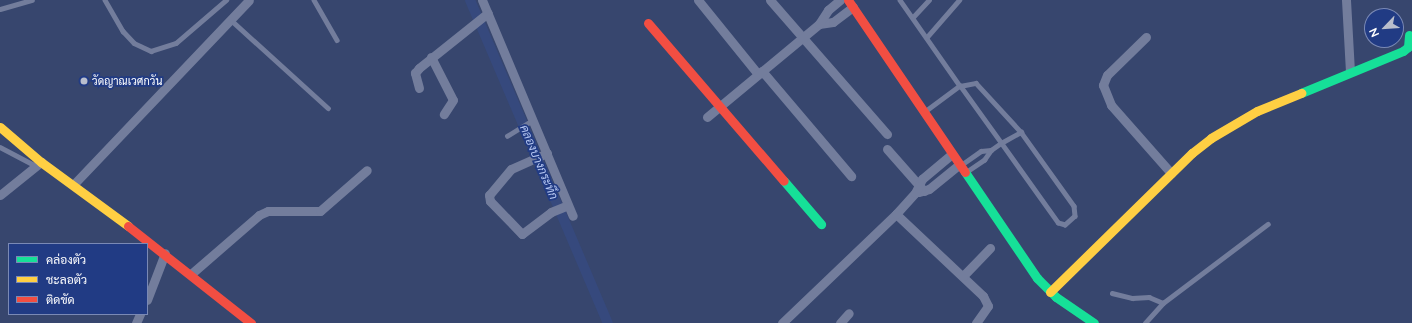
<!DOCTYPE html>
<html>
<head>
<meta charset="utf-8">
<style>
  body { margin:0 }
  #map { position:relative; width:1412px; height:323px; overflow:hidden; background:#37466e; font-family:Lato,Sarabun,sans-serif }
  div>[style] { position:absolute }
  .canal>* { height:10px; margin:-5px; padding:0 5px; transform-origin:5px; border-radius:5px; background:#36497d }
  .lane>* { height:4.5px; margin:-2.25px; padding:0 2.25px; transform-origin:2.25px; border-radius:2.25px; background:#737d9c }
  .street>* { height:9px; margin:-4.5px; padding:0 4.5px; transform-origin:4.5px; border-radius:4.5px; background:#737d9c }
  .fast>* { height:9px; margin:-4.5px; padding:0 4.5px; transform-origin:4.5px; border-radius:4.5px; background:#16e098 }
  .slow>* { height:9px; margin:-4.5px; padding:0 4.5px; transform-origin:4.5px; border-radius:4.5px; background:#ffcf43 }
  .jam>* { height:9px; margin:-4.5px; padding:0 4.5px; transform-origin:4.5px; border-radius:4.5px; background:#f24e42 }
  .dots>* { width:11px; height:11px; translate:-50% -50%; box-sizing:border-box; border:2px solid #213b84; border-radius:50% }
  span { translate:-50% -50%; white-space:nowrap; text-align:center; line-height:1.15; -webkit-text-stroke:3.5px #213b84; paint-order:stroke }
  .poi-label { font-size:11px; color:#fff }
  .left { translate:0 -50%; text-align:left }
  .water-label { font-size:12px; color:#b4c5f0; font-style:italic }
  .legend { position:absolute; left:8px; top:243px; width:140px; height:72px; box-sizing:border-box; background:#213b84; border:1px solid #7a89b5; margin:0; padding:5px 7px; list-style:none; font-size:12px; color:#fff }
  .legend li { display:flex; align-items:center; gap:8px; height:20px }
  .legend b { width:20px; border:1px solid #7a89b5 }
  .north { position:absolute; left:1364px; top:8px; width:40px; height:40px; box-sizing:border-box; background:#213b84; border:1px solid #7a89b5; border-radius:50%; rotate:245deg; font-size:11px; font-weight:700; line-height:16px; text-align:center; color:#fff }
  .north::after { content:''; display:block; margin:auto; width:14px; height:18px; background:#b9becc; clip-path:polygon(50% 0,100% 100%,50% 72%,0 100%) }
</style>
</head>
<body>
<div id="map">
  <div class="canal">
    <i style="left:470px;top:0;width:351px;rotate:66.9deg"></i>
  </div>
  <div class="lane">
    <i style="left:105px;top:0;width:36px;rotate:60deg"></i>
    <i style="left:123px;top:31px;width:16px;rotate:47deg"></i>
    <i style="left:134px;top:43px;width:19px;rotate:25deg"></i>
    <i style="left:151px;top:51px;width:26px;rotate:-18deg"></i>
    <i style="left:176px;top:43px;width:66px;rotate:-40.7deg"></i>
    <i style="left:314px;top:0;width:46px;rotate:60.1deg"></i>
    <i style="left:900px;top:0;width:105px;rotate:55.1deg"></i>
    <i style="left:960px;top:86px;width:44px;rotate:143.4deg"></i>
    <i style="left:0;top:9px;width:33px;rotate:-16deg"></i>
    <i style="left:913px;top:17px;width:23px;rotate:-47deg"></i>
    <i style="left:231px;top:20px;width:131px;rotate:42.2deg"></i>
    <i style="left:927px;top:37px;width:49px;rotate:-49.1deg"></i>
    <i style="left:507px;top:136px;width:31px;rotate:-32deg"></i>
    <i style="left:0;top:147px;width:41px;rotate:27.8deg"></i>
    <i style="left:961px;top:165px;width:24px;rotate:-35deg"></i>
    <i style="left:981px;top:151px;width:10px;rotate:-6deg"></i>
    <i style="left:966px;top:172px;width:22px;rotate:-34deg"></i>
    <i style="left:984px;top:160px;width:12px;rotate:-55deg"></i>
    <i style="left:991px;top:150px;width:12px;rotate:-35deg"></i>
    <i style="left:1001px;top:143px;width:70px;rotate:-125.7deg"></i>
    <i style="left:960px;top:86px;width:16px;rotate:-11deg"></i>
    <i style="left:976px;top:83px;width:67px;rotate:47.4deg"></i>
    <i style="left:1021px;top:132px;width:91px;rotate:54.4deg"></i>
    <i style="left:1074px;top:206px;width:10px;rotate:84deg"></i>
    <i style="left:1075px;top:216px;width:13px;rotate:138deg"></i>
    <i style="left:1065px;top:225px;width:7px;rotate:-164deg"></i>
    <i style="left:1058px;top:223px;width:98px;rotate:-125.5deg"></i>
    <i style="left:1001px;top:143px;width:23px;rotate:-29deg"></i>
    <i style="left:1112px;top:293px;width:21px;rotate:14deg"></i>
    <i style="left:1132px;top:298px;width:17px;rotate:-3deg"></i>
    <i style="left:1149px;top:297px;width:15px;rotate:23deg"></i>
    <i style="left:1145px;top:323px;width:27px;rotate:-48deg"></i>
    <i style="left:1163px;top:303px;width:131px;rotate:-37deg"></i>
  </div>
  <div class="street">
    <i style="left:482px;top:0;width:234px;rotate:67.2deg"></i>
    <i style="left:698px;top:0;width:95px;rotate:51deg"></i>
    <i style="left:770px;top:0;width:178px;rotate:48.9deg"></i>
    <i style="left:1346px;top:0;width:72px;rotate:86.8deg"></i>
    <i style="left:819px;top:24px;width:14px;rotate:-8deg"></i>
    <i style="left:833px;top:22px;width:25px;rotate:-37deg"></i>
    <i style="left:1146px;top:37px;width:54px;rotate:135.7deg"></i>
    <i style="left:1107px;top:75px;width:11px;rotate:112deg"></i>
    <i style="left:1103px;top:85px;width:22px;rotate:68deg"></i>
    <i style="left:1111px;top:105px;width:91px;rotate:48.6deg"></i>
    <i style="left:431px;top:57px;width:48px;rotate:62.9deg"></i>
    <i style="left:453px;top:100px;width:17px;rotate:123deg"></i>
    <i style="left:762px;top:71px;width:138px;rotate:49.7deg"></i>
    <i style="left:419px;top:88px;width:16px;rotate:-105deg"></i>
    <i style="left:415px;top:73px;width:6px;rotate:-51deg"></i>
    <i style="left:419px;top:68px;width:88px;rotate:-38.6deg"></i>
    <i style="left:707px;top:117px;width:146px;rotate:-39.7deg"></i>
    <i style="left:819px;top:24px;width:17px;rotate:-57deg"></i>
    <i style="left:828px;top:10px;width:16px;rotate:-40deg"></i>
    <i style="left:887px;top:149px;width:56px;rotate:48.6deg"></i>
    <i style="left:547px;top:153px;width:39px;rotate:156deg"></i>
    <i style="left:511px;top:169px;width:34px;rotate:130deg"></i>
    <i style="left:489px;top:195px;width:6px;rotate:81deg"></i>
    <i style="left:490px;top:201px;width:46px;rotate:45.9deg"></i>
    <i style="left:522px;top:234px;width:36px;rotate:-37deg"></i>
    <i style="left:551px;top:212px;width:18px;rotate:-22deg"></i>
    <i style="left:73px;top:185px;width:255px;rotate:-46.4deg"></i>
    <i style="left:919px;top:192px;width:10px;rotate:-17deg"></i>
    <i style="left:929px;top:189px;width:38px;rotate:-39deg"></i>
    <i style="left:0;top:195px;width:53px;rotate:-38.8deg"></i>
    <i style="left:896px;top:214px;width:120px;rotate:43.3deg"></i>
    <i style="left:983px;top:296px;width:11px;rotate:63deg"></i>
    <i style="left:988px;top:306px;width:21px;rotate:125deg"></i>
    <i style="left:191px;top:274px;width:90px;rotate:-40.9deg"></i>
    <i style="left:259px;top:215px;width:10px;rotate:-24deg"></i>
    <i style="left:268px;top:211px;width:52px"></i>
    <i style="left:320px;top:211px;width:62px;rotate:-41.1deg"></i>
    <i style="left:963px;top:276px;width:39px;rotate:-46deg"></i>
    <i style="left:147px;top:300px;width:50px;rotate:-69deg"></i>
    <i style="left:136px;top:323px;width:10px;rotate:-66deg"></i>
    <i style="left:782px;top:323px;width:158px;rotate:-43.7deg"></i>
    <i style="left:896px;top:214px;width:28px;rotate:-48deg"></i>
    <i style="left:915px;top:193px;width:16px;rotate:-63deg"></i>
    <i style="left:922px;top:179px;width:39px;rotate:-40deg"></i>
    <i style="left:840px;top:323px;width:13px;rotate:-48deg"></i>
  </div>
  <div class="fast">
    <i style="left:1301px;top:93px;width:110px;rotate:-22.4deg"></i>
    <i style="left:1403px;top:51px;width:6px;rotate:-39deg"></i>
    <i style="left:1408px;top:47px;width:12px;rotate:-85deg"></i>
    <i style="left:965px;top:172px;width:128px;rotate:55.8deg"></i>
    <i style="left:1037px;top:278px;width:27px;rotate:45deg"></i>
    <i style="left:1056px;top:297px;width:46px;rotate:34.4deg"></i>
    <i style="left:784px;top:181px;width:57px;rotate:49.3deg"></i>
  </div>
  <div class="slow">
    <i style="left:0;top:127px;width:54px;rotate:40.5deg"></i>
    <i style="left:41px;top:162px;width:108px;rotate:36.3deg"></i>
    <i style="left:1050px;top:292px;width:199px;rotate:-44.4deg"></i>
    <i style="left:1192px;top:153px;width:24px;rotate:-38deg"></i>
    <i style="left:1211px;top:138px;width:53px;rotate:-30.4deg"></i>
    <i style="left:1257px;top:111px;width:48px;rotate:-22.2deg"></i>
  </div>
  <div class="jam">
    <i style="left:848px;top:0;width:208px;rotate:55.8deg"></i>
    <i style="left:648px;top:23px;width:208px;rotate:49.3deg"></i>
    <i style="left:128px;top:226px;width:157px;rotate:38.3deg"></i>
  </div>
  <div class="dots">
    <i style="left:84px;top:81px;background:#b9becc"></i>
  </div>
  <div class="poi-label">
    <span class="left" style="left:92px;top:81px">วัดญาณเวศกวัน</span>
  </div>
  <div class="water-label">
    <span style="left:539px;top:162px;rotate:67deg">คลองบางกระทึก</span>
  </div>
  <ul class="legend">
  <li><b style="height:5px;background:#16e098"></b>คล่องตัว</li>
  <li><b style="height:5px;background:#ffcf43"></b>ชะลอตัว</li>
  <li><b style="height:5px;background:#f24e42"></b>ติดขัด</li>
  </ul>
  <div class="north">N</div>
</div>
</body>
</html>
